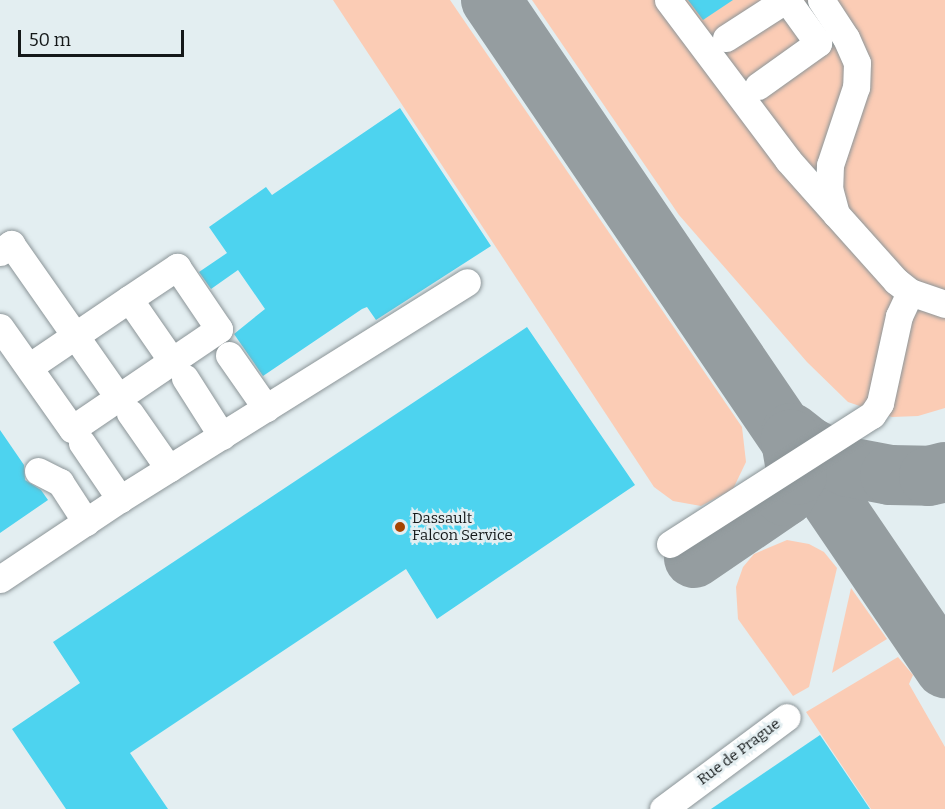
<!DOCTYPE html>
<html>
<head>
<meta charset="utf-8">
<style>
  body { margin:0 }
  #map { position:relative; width:945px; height:809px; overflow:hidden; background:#e3eef1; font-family:Bitter,serif }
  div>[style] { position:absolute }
  .green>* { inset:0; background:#fbccb5 }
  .taxiway>* { height:60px; margin:-30px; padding:0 30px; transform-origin:30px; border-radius:30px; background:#959da0 }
  .building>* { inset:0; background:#4dd3ef }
  .roads { filter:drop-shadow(0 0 2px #8c9598) drop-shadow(0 0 2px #8c9598) }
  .minor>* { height:27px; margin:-13.5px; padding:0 13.5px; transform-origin:13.5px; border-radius:13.5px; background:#fff }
  .dots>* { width:16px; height:16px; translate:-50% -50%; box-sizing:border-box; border:3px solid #e3eef1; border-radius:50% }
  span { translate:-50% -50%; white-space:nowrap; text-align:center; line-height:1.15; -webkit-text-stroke:5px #e3eef1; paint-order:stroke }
  .poi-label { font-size:15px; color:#141819 }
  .left { translate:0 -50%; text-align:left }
  .street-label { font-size:15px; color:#141819 }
  .scale { position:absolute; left:18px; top:30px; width:166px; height:27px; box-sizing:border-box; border:3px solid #141819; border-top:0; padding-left:8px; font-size:18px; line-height:21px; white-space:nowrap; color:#141819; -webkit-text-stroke:4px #e3eef1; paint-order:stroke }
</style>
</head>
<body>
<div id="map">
  <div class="green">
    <i style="clip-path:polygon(333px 0,450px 0,742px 427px,746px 462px,733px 489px,701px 506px,673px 501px,654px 487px)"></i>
    <i style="clip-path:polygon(532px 0,945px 0,945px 408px,918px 416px,892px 417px,848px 402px,807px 362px,679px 215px)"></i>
    <i style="clip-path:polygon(787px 540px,809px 544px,824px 552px,837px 568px,809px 687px,793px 696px,738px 619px,736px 587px,743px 567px,754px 554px)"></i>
    <i style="clip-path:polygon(851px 588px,887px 639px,832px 673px)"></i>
    <i style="clip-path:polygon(898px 657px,913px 675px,909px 684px,945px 747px,945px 809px,871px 809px,806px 712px)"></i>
  </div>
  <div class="taxiway">
    <i style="left:491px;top:0;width:808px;rotate:55.8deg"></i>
    <i style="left:791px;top:433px;width:23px;rotate:38deg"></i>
    <i style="left:809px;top:447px;width:44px;rotate:27.1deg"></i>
    <i style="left:848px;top:467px;width:43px;rotate:10.8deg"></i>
    <i style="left:890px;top:475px;width:39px;rotate:1deg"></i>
    <i style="left:929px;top:476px;width:16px;rotate:-14deg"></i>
    <i style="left:694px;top:558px;width:110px;rotate:-34.3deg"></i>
    <i style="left:785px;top:496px;width:24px;rotate:-60deg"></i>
    <i style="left:797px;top:475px;width:36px;rotate:-100deg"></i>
  </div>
  <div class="building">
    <i style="clip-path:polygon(688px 0,733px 0,703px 20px)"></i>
    <i style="clip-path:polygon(400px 108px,491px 246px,376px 320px,367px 307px,362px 309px,263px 376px,234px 334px,265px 309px,238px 270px,211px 289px,199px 272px,227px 253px,209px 227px,266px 187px,272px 195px)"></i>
    <i style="clip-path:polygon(527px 327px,635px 485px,437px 619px,406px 569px,130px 753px,168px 809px,66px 809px,12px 729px,80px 683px,53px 642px)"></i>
    <i style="clip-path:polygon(0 430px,24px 465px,25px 480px,41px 490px,48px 500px,0 533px)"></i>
    <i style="clip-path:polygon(820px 735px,870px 809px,711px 809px,764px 773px)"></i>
  </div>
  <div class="roads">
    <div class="minor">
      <i style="left:668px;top:0;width:200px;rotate:53.1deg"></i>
      <i style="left:788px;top:160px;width:71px;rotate:48.4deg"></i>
      <i style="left:821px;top:0;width:45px;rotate:56.7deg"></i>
      <i style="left:846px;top:38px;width:27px;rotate:66deg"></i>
      <i style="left:857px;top:63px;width:24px;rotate:92deg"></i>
      <i style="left:856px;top:87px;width:82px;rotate:108.4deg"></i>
      <i style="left:830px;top:165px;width:23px;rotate:92deg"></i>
      <i style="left:829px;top:188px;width:27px;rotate:75deg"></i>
      <i style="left:836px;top:214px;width:90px;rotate:48.2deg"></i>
      <i style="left:896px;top:281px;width:18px;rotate:38deg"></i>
      <i style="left:910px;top:292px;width:37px;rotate:19deg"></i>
      <i style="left:726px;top:38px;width:70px;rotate:-32.8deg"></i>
      <i style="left:758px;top:86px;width:74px;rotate:-35.6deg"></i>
      <i style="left:818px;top:43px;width:53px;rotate:-125.8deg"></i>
      <i style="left:0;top:252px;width:14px;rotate:-36deg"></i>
      <i style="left:11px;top:244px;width:188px;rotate:55deg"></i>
      <i style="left:129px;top:299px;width:58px;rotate:-33.7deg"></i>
      <i style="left:177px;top:267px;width:75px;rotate:55.9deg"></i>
      <i style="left:219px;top:329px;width:57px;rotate:145.8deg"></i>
      <i style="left:0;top:327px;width:125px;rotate:54.8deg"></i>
      <i style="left:72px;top:429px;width:121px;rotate:-34.2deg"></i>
      <i style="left:172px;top:361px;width:75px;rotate:-124.7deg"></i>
      <i style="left:129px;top:299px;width:121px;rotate:145.8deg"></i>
      <i style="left:229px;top:355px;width:65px;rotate:55.1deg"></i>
      <i style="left:185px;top:378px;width:69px;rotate:57.5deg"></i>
      <i style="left:130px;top:413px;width:68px;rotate:55.1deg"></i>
      <i style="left:82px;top:443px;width:68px;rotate:55.8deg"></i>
      <i style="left:38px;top:471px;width:25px;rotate:27deg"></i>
      <i style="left:60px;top:482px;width:48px;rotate:57deg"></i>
      <i style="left:670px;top:544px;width:240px;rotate:-32.6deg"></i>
      <i style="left:872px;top:415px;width:14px;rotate:-56deg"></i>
      <i style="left:880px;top:403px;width:89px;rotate:-77.7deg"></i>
      <i style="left:899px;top:316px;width:26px;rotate:-65deg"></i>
      <i style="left:0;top:579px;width:144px;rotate:-33.7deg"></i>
      <i style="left:120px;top:499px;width:409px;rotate:-32deg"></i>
      <i style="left:663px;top:809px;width:154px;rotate:-36.6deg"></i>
    </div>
  </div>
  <div class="dots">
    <i style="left:400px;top:527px;background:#a54400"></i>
  </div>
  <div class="poi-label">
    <span class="left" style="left:412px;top:527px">Dassault<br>Falcon Service</span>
  </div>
  <div class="street-label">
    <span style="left:739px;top:752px;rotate:-37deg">Rue de Prague</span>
  </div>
  <div class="scale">50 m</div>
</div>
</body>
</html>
